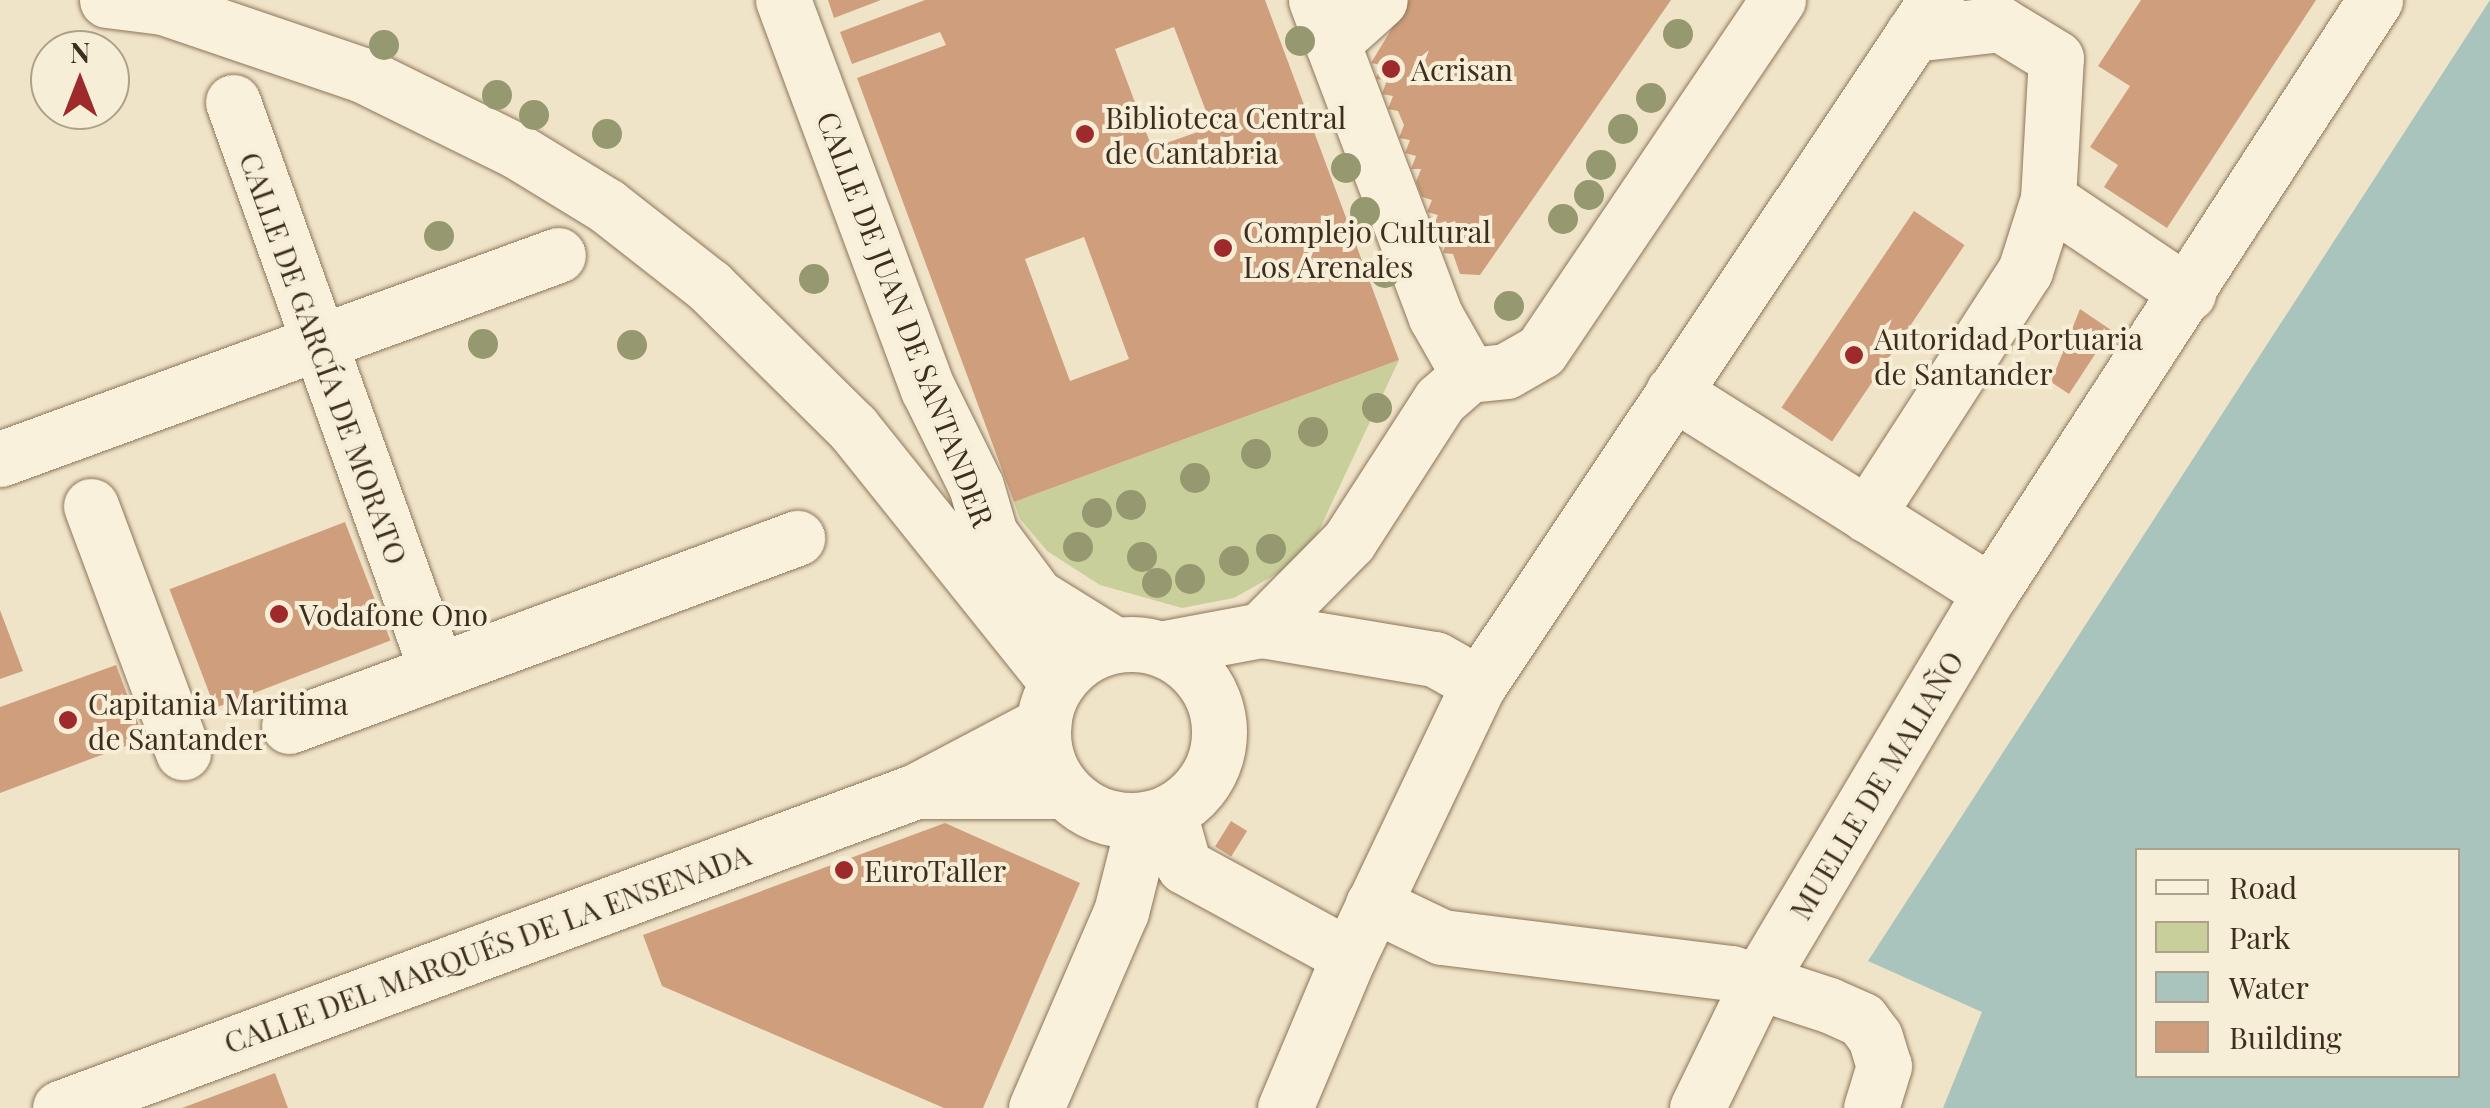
<!DOCTYPE html>
<html>
<head>
<meta charset="utf-8">
<style>
  body { margin:0 }
  #map { position:relative; width:2490px; height:1108px; overflow:hidden; background:#f0e4c8; font-family:"Playfair Display",serif }
  div>[style] { position:absolute }
  .green>* { inset:0; background:#c9cf9b }
  .water>* { inset:0; background:#a9c4bc }
  .building>* { inset:0; background:#cf9f7d; transform-origin:0 0 }
  .roads { filter:drop-shadow(0 0 2px #8d765c) drop-shadow(0 0 2px #8d765c) }
  .minor>* { height:55px; margin:-27.5px; padding:0 27.5px; transform-origin:27.5px; border-radius:27.5px; background:#faf1dc }
  .minor>.ring { margin:-27.5px; padding:0; box-sizing:content-box; background:none; border:55px solid #faf1dc; border-radius:50% }
  .trees>* { width:30px; height:30px; margin:-15px; border-radius:50%; background:#96986f }
  .dots>* { width:28px; height:28px; translate:-50% -50%; box-sizing:border-box; border:5px solid #f7eed8; border-radius:50% }
  span { translate:-50% -50%; white-space:nowrap; text-align:center; line-height:1.15; -webkit-text-stroke:8px #f7eed8; paint-order:stroke }
  .poi-label { font-size:30px; color:#3d2e20 }
  .left { translate:0 -50%; text-align:left }
  .street-label { font-size:30px; color:#3d2e20 }
  .legend { position:absolute; left:2135px; top:848px; width:325px; height:230px; box-sizing:border-box; background:#f7eed8; border:2px solid #ada18e; margin:0; padding:12px 18px; list-style:none; font-size:30px; color:#3d2e20 }
  .legend li { display:flex; align-items:center; gap:20px; height:50px }
  .legend b { width:50px; border:2px solid #ada18e }
  .north { position:absolute; left:30px; top:30px; width:100px; height:100px; box-sizing:border-box; background:#f7eed8; border:2px solid #ada18e; border-radius:50%; rotate:0deg; font-size:28px; font-weight:700; line-height:40px; text-align:center; color:#3d2e20 }
  .north::after { content:''; display:block; margin:auto; width:35px; height:45px; background:#9e2a2b; clip-path:polygon(50% 0,100% 100%,50% 72%,0 100%) }
</style>
</head>
<body>
<div id="map">
  <div class="green">
    <i style="clip-path:polygon(1399px 360px,1314px 541px,1289px 567px,1234px 598px,1182px 608px,1100px 585px,1047px 551px,1020px 519px,1014px 502px)"></i>
  </div>
  <div class="water">
    <i style="clip-path:polygon(evenodd,2490px 0,2490px 1108px,1943px 1108px,1982px 1012px,1868px 961px,2490px 0,2138px 850px,2458px 850px,2458px 1076px,2138px 1076px,2138px 850px)"></i>
  </div>
  <div class="building">
    <i style="clip-path:polygon(828px 0,881px 0,834px 18px)"></i>
    <i style="clip-path:polygon(evenodd,925px 0,1265px 0,1399px 360px,1014px 502px,857px 78px,946px 45px,940px 32px,852px 64px,840px 32px,925px 0,1174px 27px,1212px 127px,1152px 148px,1115px 49px,1174px 27px,925px 0,1084px 237px,1129px 359px,1070px 381px,1025px 259px,1084px 237px)"></i>
    <i style="clip-path:polygon(1409px 0,1671px 0,1480px 275px,1460px 274px,1453px 254px,1443px 253px,1447px 240px,1443px 229px,1433px 227px,1438px 215px,1427px 212px,1432px 200px,1422px 197px,1416px 182px,1421px 169px,1411px 169px,1416px 156px,1405px 153px,1410px 140px,1399px 138px,1404px 125px,1398px 111px,1388px 109px,1393px 96px,1382px 94px,1387px 80px,1376px 79px,1381px 65px,1371px 63px)"></i>
    <i style="clip-path:polygon(2141px 0,2316px 0,2167px 228px,2104px 187px,2118px 165px,2090px 147px,2130px 86px,2098px 66px)"></i>
    <i style="left:1914px;top:211px;width:61px;height:237px;rotate:34deg"></i>
    <i style="clip-path:polygon(2080px 309px,2111px 330px,2069px 394px,2051px 382px)"></i>
    <i style="left:345px;top:522px;width:127px;height:188px;rotate:69deg"></i>
    <i style="clip-path:polygon(0 610px,23px 671px,0 679px)"></i>
    <i style="clip-path:polygon(116px 665px,144px 739px,0 793px,0 707px)"></i>
    <i style="left:1231px;top:821px;width:19px;height:30px;rotate:32deg"></i>
    <i style="clip-path:polygon(945px 823px,1080px 883px,983px 1108px,944px 1108px,662px 986px,643px 935px)"></i>
    <i style="clip-path:polygon(275px 1073px,288px 1108px,182px 1108px)"></i>
  </div>
  <div class="roads">
    <div class="minor">
      <i style="left:107px;top:0;width:56px;rotate:7.1deg"></i>
      <i style="left:163px;top:7px;width:211px;rotate:18.8deg"></i>
      <i style="left:363px;top:75px;width:172px;rotate:26.3deg"></i>
      <i style="left:517px;top:151px;width:105px;rotate:31.4deg"></i>
      <i style="left:607px;top:206px;width:130px;rotate:38.1deg"></i>
      <i style="left:709px;top:286px;width:202px;rotate:44.6deg"></i>
      <i style="left:853px;top:428px;width:327px;rotate:51.3deg"></i>
      <i style="left:783px;top:0;width:415px;rotate:69.6deg"></i>
      <i style="left:928px;top:389px;width:108px;rotate:63.7deg"></i>
      <i style="left:976px;top:486px;width:50px;rotate:73.7deg"></i>
      <i style="left:990px;top:534px;width:77px;rotate:53.4deg"></i>
      <i style="left:1036px;top:596px;width:93px;rotate:31.8deg"></i>
      <i style="left:1316px;top:0;width:339px;rotate:69.3deg"></i>
      <i style="left:1436px;top:317px;width:67px;rotate:60.4deg"></i>
      <i style="left:1332px;top:43px;width:64px;rotate:-41.9deg"></i>
      <i style="left:233px;top:102px;width:604px;rotate:70.28deg"></i>
      <i style="left:2048px;top:199px;width:169px;rotate:33.9deg"></i>
      <i style="left:1673px;top:392px;width:376px;rotate:32.2deg"></i>
      <i style="left:0;top:459px;width:594px;rotate:-20.08deg"></i>
      <i style="left:91px;top:506px;width:263px;rotate:69.5deg"></i>
      <i style="left:1867px;top:515px;width:291px;rotate:-57.1deg"></i>
      <i style="left:2025px;top:271px;width:76px;rotate:-72.3deg"></i>
      <i style="left:2048px;top:199px;width:141px;rotate:-86.8deg"></i>
      <i style="left:2056px;top:58px;width:66px;rotate:-148.7deg"></i>
      <i style="left:2000px;top:24px;width:88px;rotate:173.4deg"></i>
      <i style="left:1261px;top:630px;width:176px;rotate:9.5deg"></i>
      <i style="left:1435px;top:659px;width:51px;rotate:29.6deg"></i>
      <i class="ring" style="left:1043px;top:644px;width:121px;height:121px"></i>
      <i style="left:1165px;top:648px;width:98px;rotate:-10.6deg"></i>
      <i style="left:1261px;top:630px;width:125px;rotate:-45.3deg"></i>
      <i style="left:1349px;top:541px;width:168px;rotate:-57.2deg"></i>
      <i style="left:1440px;top:400px;width:38px;rotate:-41deg"></i>
      <i style="left:1469px;top:375px;width:37px;rotate:-6deg"></i>
      <i style="left:1506px;top:371px;width:40px;rotate:-29.7deg"></i>
      <i style="left:1541px;top:351px;width:424px;rotate:-56deg"></i>
      <i style="left:289px;top:726px;width:542px;rotate:-20.31deg"></i>
      <i style="left:924px;top:791px;width:140px"></i>
      <i style="left:1169px;top:813px;width:55px;rotate:74.2deg"></i>
      <i style="left:1184px;top:866px;width:188px;rotate:28.6deg"></i>
      <i style="left:1373px;top:904px;width:76px;rotate:25.6deg"></i>
      <i style="left:1442px;top:937px;width:291px;rotate:7.1deg"></i>
      <i style="left:1731px;top:973px;width:103px;rotate:18.1deg"></i>
      <i style="left:1829px;top:1005px;width:36px;rotate:24deg"></i>
      <i style="left:1862px;top:1020px;width:21px;rotate:53deg"></i>
      <i style="left:1875px;top:1037px;width:30px;rotate:73deg"></i>
      <i style="left:1884px;top:1066px;width:44px;rotate:107.2deg"></i>
      <i style="left:60px;top:1108px;width:913px;rotate:-20.32deg"></i>
      <i style="left:916px;top:791px;width:144px;rotate:-27.8deg"></i>
      <i style="left:1036px;top:1108px;width:214px;rotate:-66.6deg"></i>
      <i style="left:1121px;top:912px;width:94px;rotate:-75.8deg"></i>
      <i style="left:1285px;top:1108px;width:165px;rotate:-67.2deg"></i>
      <i style="left:1349px;top:956px;width:301px;rotate:-64.5deg"></i>
      <i style="left:1479px;top:684px;width:823px;rotate:-56.25deg"></i>
      <i style="left:1697px;top:1108px;width:144px;rotate:-64deg"></i>
      <i style="left:1760px;top:979px;width:451px;rotate:-59.2deg"></i>
      <i style="left:1991px;top:592px;width:706px;rotate:-57.03deg"></i>
    </div>
  </div>
  <div class="trees">
    <i style="left:1678px;top:34px"></i>
    <i style="left:1300px;top:41px"></i>
    <i style="left:384px;top:45px"></i>
    <i style="left:497px;top:95px"></i>
    <i style="left:1651px;top:98px"></i>
    <i style="left:534px;top:115px"></i>
    <i style="left:1623px;top:129px"></i>
    <i style="left:607px;top:134px"></i>
    <i style="left:1601px;top:165px"></i>
    <i style="left:1346px;top:168px"></i>
    <i style="left:1589px;top:195px"></i>
    <i style="left:1365px;top:212px"></i>
    <i style="left:1563px;top:219px"></i>
    <i style="left:439px;top:236px"></i>
    <i style="left:1385px;top:273px"></i>
    <i style="left:814px;top:279px"></i>
    <i style="left:1509px;top:306px"></i>
    <i style="left:483px;top:344px"></i>
    <i style="left:632px;top:345px"></i>
    <i style="left:1377px;top:408px"></i>
    <i style="left:1313px;top:432px"></i>
    <i style="left:1256px;top:454px"></i>
    <i style="left:1195px;top:478px"></i>
    <i style="left:1131px;top:505px"></i>
    <i style="left:1097px;top:513px"></i>
    <i style="left:1078px;top:547px"></i>
    <i style="left:1271px;top:549px"></i>
    <i style="left:1142px;top:557px"></i>
    <i style="left:1234px;top:561px"></i>
    <i style="left:1190px;top:579px"></i>
    <i style="left:1157px;top:583px"></i>
  </div>
  <div class="dots">
    <i style="left:1391px;top:69px;background:#9e2a2b"></i>
    <i style="left:1085px;top:134px;background:#9e2a2b"></i>
    <i style="left:1223px;top:248px;background:#9e2a2b"></i>
    <i style="left:1854px;top:355px;background:#9e2a2b"></i>
    <i style="left:279px;top:614px;background:#9e2a2b"></i>
    <i style="left:68px;top:720px;background:#9e2a2b"></i>
    <i style="left:844px;top:870px;background:#9e2a2b"></i>
  </div>
  <div class="poi-label">
    <span class="left" style="left:1411px;top:69px">Acrisan</span>
    <span class="left" style="left:1105px;top:134px">Biblioteca Central<br>de Cantabria</span>
    <span class="left" style="left:1243px;top:248px">Complejo Cultural<br>Los Arenales</span>
    <span class="left" style="left:1874px;top:355px">Autoridad Portuaria<br>de Santander</span>
    <span class="left" style="left:299px;top:614px">Vodafone Ono</span>
    <span class="left" style="left:88px;top:720px">Capitania Maritima<br>de Santander</span>
    <span class="left" style="left:864px;top:870px">EuroTaller</span>
  </div>
  <div class="street-label">
    <span style="left:906px;top:319px;rotate:69deg">CALLE DE JUAN DE SANTANDER</span>
    <span style="left:324px;top:358px;rotate:70deg">CALLE DE GARCÍA DE MORATO</span>
    <span style="left:1876px;top:785px;rotate:-59deg">MUELLE DE MALIAÑO</span>
    <span style="left:487px;top:948px;rotate:-20deg">CALLE DEL MARQUÉS DE LA ENSENADA</span>
  </div>
  <ul class="legend">
  <li><b style="height:12px;background:#faf1dc"></b>Road</li>
  <li><b style="height:28px;background:#c9cf9b"></b>Park</li>
  <li><b style="height:28px;background:#a9c4bc"></b>Water</li>
  <li><b style="height:28px;background:#cf9f7d"></b>Building</li>
  </ul>
  <div class="north">N</div>
</div>
</body>
</html>
